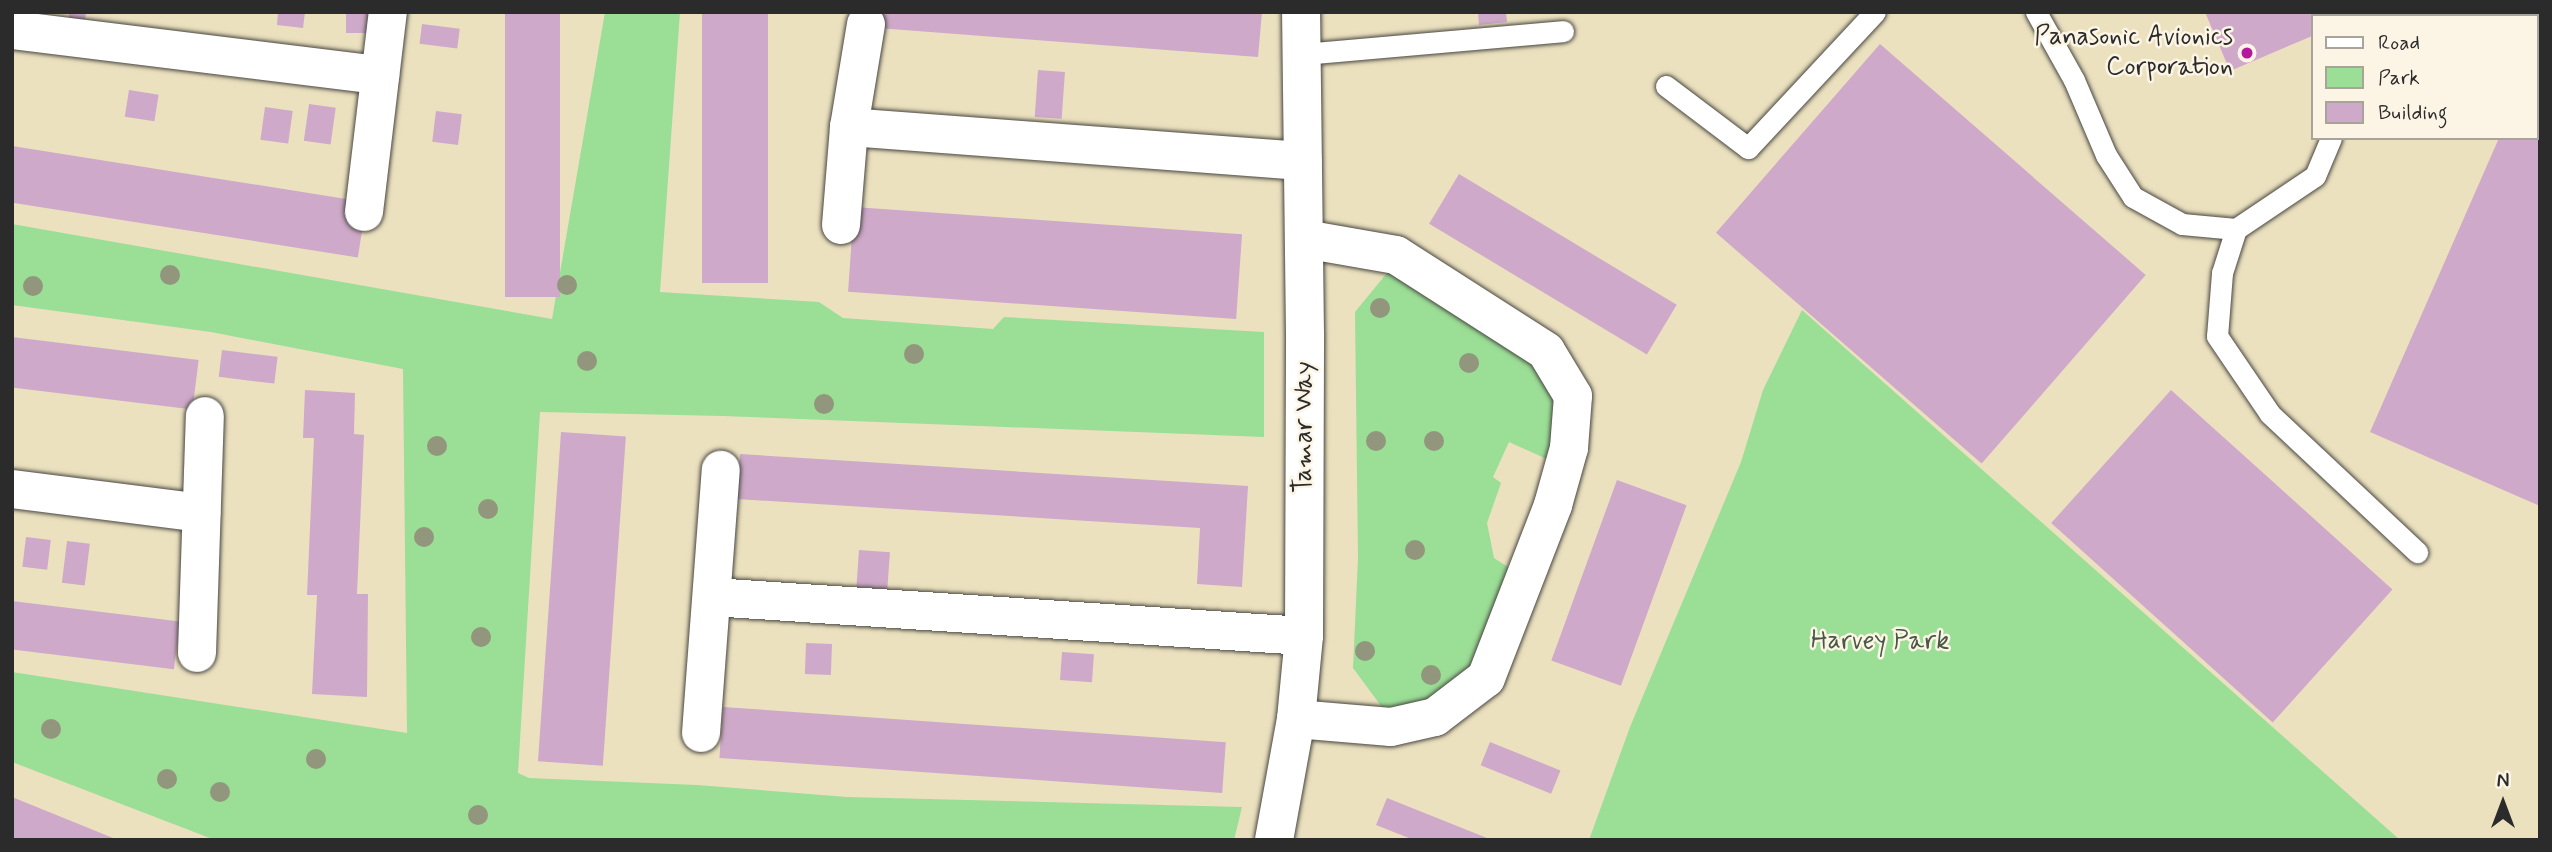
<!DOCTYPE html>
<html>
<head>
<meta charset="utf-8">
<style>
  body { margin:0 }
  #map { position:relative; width:2552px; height:852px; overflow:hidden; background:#ebe1bf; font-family:Mynerve,sans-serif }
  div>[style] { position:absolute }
  .green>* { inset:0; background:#9bde96 }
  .building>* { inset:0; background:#cea9c9; transform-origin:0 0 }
  .roads { filter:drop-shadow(0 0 2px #484641) drop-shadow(0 0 2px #484641) }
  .lane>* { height:21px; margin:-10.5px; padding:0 10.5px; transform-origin:10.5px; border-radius:10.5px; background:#fff }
  .street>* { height:38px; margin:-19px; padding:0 19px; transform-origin:19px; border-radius:19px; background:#fff }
  .trees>* { width:20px; height:20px; margin:-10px; border-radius:50%; background:#91967c }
  .dots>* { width:19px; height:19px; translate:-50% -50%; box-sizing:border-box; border:4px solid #fcf5e5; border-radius:50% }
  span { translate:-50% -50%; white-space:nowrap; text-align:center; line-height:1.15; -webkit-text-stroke:5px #fcf5e5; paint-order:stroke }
  .poi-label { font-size:26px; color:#2b2b2b }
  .right { translate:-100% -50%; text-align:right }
  .street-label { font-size:26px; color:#2b2b2b }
  .park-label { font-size:26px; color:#475846 }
  .frame { position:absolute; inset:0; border:14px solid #2b2b2b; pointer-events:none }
  .legend { position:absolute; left:2311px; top:14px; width:228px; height:126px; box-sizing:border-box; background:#fcf5e5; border:2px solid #a8a49b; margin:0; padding:9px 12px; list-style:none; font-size:21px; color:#2b2b2b }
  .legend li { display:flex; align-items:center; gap:14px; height:35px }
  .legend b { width:35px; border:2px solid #a8a49b }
  .north { position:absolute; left:2468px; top:768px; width:70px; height:70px; -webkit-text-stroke:5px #fcf5e5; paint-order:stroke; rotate:0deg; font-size:19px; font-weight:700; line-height:28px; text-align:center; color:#2b2b2b }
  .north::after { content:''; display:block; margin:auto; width:24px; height:32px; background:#2b2b2b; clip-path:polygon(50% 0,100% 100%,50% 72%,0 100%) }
</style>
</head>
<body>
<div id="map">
  <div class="green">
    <i style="clip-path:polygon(605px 12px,680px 12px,660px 292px,819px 302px,843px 318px,993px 329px,1004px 317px,1264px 332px,1264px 437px,723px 416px,540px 412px,518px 773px,529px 778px,697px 785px,847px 797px,1242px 807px,1234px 840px,215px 840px,12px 762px,12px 672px,407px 733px,403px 369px,211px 332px,12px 305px,12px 224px,552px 319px)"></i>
    <i style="clip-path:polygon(1391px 268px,1521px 336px,1560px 412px,1549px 460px,1509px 442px,1493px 477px,1501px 483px,1487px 523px,1494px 558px,1511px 569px,1473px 666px,1452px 694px,1387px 714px,1353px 668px,1358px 558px,1355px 312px)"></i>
    <i style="clip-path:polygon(1802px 310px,2400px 840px,1589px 840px,1630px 727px,1741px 462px,1763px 390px)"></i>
  </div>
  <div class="building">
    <i style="clip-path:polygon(69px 12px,86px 12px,85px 21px,69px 19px)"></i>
    <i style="clip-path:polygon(278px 12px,305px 12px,303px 28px,277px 25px)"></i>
    <i style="left:346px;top:12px;width:23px;height:21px"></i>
    <i style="left:505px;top:12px;width:55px;height:285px"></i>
    <i style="left:702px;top:12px;width:66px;height:271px"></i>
    <i style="clip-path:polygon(879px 12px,1262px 12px,1258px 57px,878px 28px)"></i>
    <i style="clip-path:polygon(1478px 12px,1506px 12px,1507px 22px,1479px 25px)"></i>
    <i style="clip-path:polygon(2205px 12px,2369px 12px,2360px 16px,2312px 16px,2312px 36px,2230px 71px)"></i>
    <i style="left:422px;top:24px;width:38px;height:20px;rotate:7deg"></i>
    <i style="left:1880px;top:44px;width:352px;height:250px;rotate:41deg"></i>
    <i style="clip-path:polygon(2536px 55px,2540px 57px,2540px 506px,2370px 432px,2499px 138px,2536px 138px)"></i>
    <i style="left:1038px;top:70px;width:27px;height:47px;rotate:4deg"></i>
    <i style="left:129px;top:90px;width:30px;height:27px;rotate:9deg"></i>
    <i style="left:309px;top:104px;width:27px;height:37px;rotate:8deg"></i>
    <i style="left:265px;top:107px;width:28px;height:33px;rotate:8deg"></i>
    <i style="left:436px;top:111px;width:26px;height:31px;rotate:7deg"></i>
    <i style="left:12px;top:146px;width:359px;height:56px;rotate:9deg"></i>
    <i style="left:1459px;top:174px;width:254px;height:58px;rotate:31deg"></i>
    <i style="left:854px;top:207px;width:389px;height:85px;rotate:4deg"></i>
    <i style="left:12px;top:337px;width:188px;height:50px;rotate:7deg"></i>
    <i style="left:222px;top:350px;width:56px;height:27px;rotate:7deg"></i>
    <i style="clip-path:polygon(305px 390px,355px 393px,354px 434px,364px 435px,357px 594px,368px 594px,367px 697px,312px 694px,317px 595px,307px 595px,314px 438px,303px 438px)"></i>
    <i style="left:2171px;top:390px;width:298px;height:179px;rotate:42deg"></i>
    <i style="left:561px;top:432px;width:65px;height:330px;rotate:4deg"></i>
    <i style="clip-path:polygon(740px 454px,1248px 486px,1242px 587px,1197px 584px,1200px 528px,737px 499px)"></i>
    <i style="left:1617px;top:480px;width:74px;height:192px;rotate:20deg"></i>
    <i style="left:26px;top:537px;width:25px;height:30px;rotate:7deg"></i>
    <i style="left:67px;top:541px;width:23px;height:42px;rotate:7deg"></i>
    <i style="left:859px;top:550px;width:31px;height:37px;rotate:4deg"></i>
    <i style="left:12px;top:601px;width:169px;height:48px;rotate:7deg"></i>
    <i style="left:806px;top:643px;width:26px;height:31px;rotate:2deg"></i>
    <i style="left:1062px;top:652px;width:32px;height:28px;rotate:4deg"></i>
    <i style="left:723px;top:707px;width:504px;height:51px;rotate:4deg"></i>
    <i style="left:1490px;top:742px;width:76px;height:25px;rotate:22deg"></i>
    <i style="clip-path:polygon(12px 797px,118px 840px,12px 840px)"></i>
    <i style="clip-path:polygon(1387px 798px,1492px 840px,1414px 840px,1376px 825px)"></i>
  </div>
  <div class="roads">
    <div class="lane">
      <i style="left:2036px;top:12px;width:78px;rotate:60.8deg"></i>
      <i style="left:2074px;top:80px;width:82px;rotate:66.9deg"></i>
      <i style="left:2106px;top:155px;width:50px;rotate:57.3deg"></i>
      <i style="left:2133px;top:197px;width:56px;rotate:28.9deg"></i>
      <i style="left:2182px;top:224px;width:54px;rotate:5.3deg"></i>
      <i style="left:2236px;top:229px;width:95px;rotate:-33.9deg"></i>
      <i style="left:2315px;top:176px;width:41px;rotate:-67.2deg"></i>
      <i style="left:2461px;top:16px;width:9px;rotate:-27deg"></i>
      <i style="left:1302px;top:54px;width:262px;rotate:-5deg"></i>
      <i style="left:1666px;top:86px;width:103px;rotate:37.1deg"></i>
      <i style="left:1748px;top:148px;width:186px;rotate:-47deg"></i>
      <i style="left:2236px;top:229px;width:46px;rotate:107.7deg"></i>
      <i style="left:2222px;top:273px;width:63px;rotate:94.5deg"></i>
      <i style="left:2217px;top:336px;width:94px;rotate:55.8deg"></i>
      <i style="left:2270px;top:414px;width:202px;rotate:43.2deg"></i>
    </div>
    <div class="street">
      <i style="left:12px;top:30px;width:371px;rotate:7deg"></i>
      <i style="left:849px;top:127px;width:455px;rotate:4.3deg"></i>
      <i style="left:364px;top:212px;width:201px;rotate:-83.2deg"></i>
      <i style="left:841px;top:225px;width:98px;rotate:-85.3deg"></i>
      <i style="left:849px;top:127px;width:104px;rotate:-80.6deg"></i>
      <i style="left:12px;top:489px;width:191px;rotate:7.2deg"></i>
      <i style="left:712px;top:597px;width:593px;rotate:3.77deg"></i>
      <i style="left:197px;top:653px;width:237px;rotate:-88.1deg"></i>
      <i style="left:1296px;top:719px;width:95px;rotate:4.8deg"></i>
      <i style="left:1391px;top:727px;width:45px;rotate:-12.8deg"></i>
      <i style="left:1435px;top:717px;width:64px;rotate:-37.4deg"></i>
      <i style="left:1486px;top:678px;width:186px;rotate:-68.8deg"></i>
      <i style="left:1553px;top:505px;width:59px;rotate:-74.3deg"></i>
      <i style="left:1569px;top:448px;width:52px;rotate:-85.6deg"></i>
      <i style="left:1573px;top:396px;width:52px;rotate:-121deg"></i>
      <i style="left:1546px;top:351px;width:178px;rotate:-147.4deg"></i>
      <i style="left:1396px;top:255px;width:93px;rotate:-170.1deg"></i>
      <i style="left:701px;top:733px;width:264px;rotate:-85.7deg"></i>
      <i style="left:1274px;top:840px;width:123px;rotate:-79.7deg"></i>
      <i style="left:1296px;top:719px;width:83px;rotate:-84.5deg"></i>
      <i style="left:1304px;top:636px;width:302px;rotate:-89.8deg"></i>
      <i style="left:1305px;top:334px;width:322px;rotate:-90.7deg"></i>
    </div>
  </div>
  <div class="trees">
    <i style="left:170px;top:275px"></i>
    <i style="left:567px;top:285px"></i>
    <i style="left:33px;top:286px"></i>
    <i style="left:1380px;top:308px"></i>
    <i style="left:914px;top:354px"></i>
    <i style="left:587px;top:361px"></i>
    <i style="left:1469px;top:363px"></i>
    <i style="left:824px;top:404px"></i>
    <i style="left:1376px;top:441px"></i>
    <i style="left:1434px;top:441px"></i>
    <i style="left:437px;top:446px"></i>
    <i style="left:488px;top:509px"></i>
    <i style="left:424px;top:537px"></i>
    <i style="left:1415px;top:550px"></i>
    <i style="left:481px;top:637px"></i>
    <i style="left:1365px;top:651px"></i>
    <i style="left:1431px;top:675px"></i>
    <i style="left:51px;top:729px"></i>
    <i style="left:316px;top:759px"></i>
    <i style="left:167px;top:779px"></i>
    <i style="left:220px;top:792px"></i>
    <i style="left:478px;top:815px"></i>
  </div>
  <div class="dots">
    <i style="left:2247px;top:53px;background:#b5179e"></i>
  </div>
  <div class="poi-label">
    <span class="right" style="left:2233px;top:53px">Panasonic Avionics<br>Corporation</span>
  </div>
  <div class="street-label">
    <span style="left:1305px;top:427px;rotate:-90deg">Tamar Way</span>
  </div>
  <div class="park-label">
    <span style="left:1880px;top:642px">Harvey Park</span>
  </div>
  <div class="frame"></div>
  <ul class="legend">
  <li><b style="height:9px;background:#fff"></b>Road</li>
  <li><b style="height:19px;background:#9bde96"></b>Park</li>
  <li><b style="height:19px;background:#cea9c9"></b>Building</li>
  </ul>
  <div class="north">N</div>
</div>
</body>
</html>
